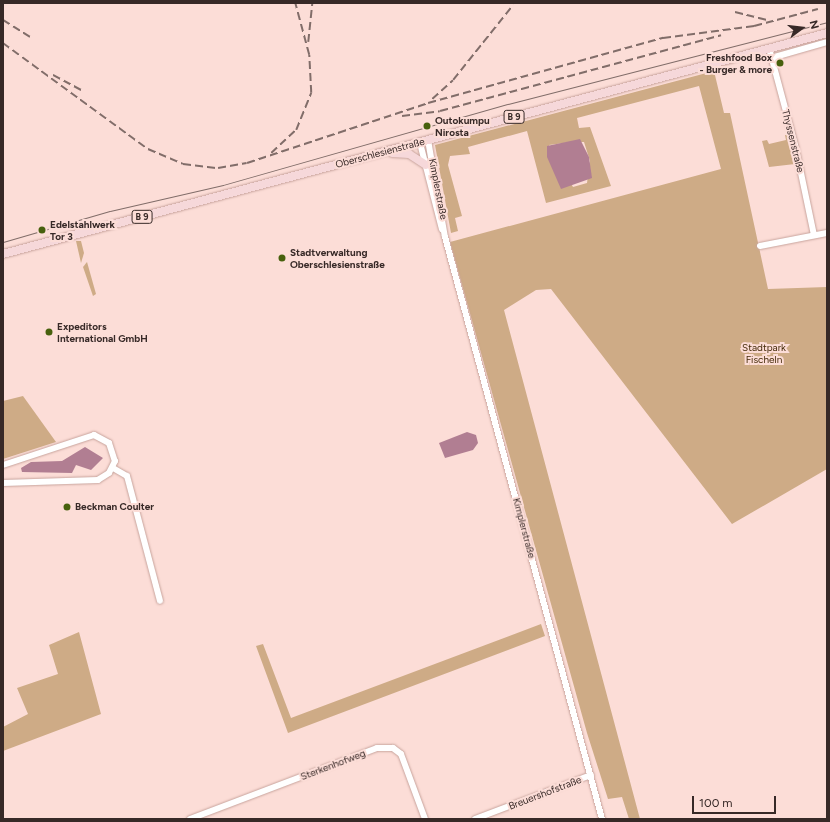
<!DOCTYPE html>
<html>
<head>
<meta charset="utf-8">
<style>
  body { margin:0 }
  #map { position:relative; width:830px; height:822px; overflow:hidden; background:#fcddd7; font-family:Figtree,sans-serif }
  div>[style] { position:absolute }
  .green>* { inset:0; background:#ceab86 }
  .water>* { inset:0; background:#b17e92 }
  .roads { filter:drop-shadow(0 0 1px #c8a49d) drop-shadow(0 0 1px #c8a49d) }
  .minor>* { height:6px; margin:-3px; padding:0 3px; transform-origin:3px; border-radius:3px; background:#fff }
  .major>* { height:8px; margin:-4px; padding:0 4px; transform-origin:4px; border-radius:4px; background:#f6d8da }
  .tram>* { height:1px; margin:-0.5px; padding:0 0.5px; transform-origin:0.5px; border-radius:0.5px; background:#816d69 }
  .rail>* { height:1.5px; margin-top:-0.75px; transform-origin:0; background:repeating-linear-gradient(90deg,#816d69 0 8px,transparent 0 12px) }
  .dots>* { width:11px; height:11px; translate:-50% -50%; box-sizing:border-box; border:2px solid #fcddd7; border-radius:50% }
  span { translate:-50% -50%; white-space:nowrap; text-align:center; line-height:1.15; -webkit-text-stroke:4px #fcddd7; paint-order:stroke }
  .shield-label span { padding:1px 3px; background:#fcddd7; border:1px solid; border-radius:3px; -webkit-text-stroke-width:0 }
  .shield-label { font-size:9px; color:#372927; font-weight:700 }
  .poi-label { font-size:10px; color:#372927; font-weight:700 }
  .right { translate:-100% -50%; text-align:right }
  .left { translate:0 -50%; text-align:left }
  .street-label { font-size:10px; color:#372927 }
  .park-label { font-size:10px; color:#432908 }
  .frame { position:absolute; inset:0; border:4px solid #372927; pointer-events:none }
  .north { position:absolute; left:782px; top:8px; width:40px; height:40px; -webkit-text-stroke:3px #fcddd7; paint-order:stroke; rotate:75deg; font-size:11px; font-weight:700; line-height:16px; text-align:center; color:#372927 }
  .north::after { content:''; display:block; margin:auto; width:14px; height:18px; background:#372927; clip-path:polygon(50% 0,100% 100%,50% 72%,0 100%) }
  .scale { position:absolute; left:692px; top:796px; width:84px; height:18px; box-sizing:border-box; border:2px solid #372927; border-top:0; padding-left:5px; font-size:12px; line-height:14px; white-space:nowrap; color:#372927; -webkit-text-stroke:3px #fcddd7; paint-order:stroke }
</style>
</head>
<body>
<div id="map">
  <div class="green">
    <i style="clip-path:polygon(evenodd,714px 71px,724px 113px,730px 113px,768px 289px,827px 287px,827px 469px,732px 524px,551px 289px,536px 290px,504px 310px,640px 819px,629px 819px,622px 797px,608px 799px,587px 733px,450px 242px,721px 169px,699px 86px,577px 118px,579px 128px,590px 127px,611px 186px,546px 203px,527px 131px,468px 147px,470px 154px,450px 156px,448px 165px,462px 216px,455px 218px,458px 231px,451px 233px,435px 145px,714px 71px,571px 142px,584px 142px,590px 161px,587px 183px,573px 187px,549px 145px,571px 142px)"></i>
    <i style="clip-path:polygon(785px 135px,788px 135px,795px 164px,769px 167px,762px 141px,767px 140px,769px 144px,786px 140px)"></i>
    <i style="clip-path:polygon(76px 241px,81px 241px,84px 253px,81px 263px)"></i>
    <i style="clip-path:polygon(87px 262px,96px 294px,93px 296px,83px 267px)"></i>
    <i style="clip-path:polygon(23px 396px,56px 442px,3px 459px,3px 401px)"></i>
    <i style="clip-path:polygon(541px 624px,545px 636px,288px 733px,256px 646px,263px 644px,291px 718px)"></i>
    <i style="clip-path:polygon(79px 632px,101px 714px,3px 751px,3px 727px,28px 714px,17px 688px,58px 674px,49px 645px)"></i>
  </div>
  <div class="water">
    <i style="clip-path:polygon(580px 139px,589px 157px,592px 178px,561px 189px,547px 157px,547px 146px)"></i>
    <i style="clip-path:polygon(467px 432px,476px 435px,478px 443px,473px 450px,445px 458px,439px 443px)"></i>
    <i style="clip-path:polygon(85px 447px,103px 458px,91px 470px,76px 465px,72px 473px,22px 472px,21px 468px,31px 462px,62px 461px)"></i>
  </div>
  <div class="roads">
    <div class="minor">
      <i style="left:769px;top:48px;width:105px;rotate:75deg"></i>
      <i style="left:796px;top:149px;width:88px;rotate:78.2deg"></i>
      <i style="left:771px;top:58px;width:58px;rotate:-15.9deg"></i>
      <i style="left:428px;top:140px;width:98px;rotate:80.1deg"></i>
      <i style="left:445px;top:237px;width:603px;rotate:74.9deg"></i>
      <i style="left:420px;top:143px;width:89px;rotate:75.7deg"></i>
      <i style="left:760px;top:246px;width:68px;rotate:-11deg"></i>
      <i style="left:3px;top:465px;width:96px;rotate:-18.2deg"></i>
      <i style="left:94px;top:435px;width:17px;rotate:28deg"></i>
      <i style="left:109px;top:443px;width:19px;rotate:72deg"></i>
      <i style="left:115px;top:461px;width:13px;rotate:117deg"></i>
      <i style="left:109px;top:473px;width:13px;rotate:148deg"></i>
      <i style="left:98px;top:480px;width:95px;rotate:178.2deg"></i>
      <i style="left:113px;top:468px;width:16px;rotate:30deg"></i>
      <i style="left:127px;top:476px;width:129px;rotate:75.2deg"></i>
      <i style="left:190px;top:819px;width:200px;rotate:-20.8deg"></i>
      <i style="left:377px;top:748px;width:16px"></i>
      <i style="left:393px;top:748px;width:10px;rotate:37deg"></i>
      <i style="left:401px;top:754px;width:69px;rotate:69.7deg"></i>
      <i style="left:475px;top:819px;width:124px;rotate:-20.8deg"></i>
    </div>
    <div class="major">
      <i style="left:392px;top:153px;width:17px;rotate:3deg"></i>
      <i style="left:409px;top:154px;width:20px;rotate:33deg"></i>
      <i style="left:3px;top:254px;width:853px;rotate:-15.01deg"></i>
    </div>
  </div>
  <div class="tram">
    <i style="left:3px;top:242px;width:111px;rotate:-16.2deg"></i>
    <i style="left:110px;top:211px;width:116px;rotate:-13deg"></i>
    <i style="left:223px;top:185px;width:296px;rotate:-15.9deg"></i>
    <i style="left:508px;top:104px;width:329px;rotate:-14.4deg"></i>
  </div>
  <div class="rail">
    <i style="left:735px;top:12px;width:33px;rotate:14deg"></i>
    <i style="left:3px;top:20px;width:32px;rotate:32deg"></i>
    <i style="left:308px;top:42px;width:39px;rotate:-84deg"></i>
    <i style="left:3px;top:43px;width:180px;rotate:36.2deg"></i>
    <i style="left:148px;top:149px;width:38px;rotate:23deg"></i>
    <i style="left:183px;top:164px;width:35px;rotate:7deg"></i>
    <i style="left:218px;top:168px;width:29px;rotate:-10deg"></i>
    <i style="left:247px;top:163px;width:191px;rotate:-18.3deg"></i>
    <i style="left:428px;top:103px;width:244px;rotate:-15.5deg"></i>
    <i style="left:663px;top:38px;width:92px;rotate:-7.5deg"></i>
    <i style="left:754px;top:26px;width:66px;rotate:-14.9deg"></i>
    <i style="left:53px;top:75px;width:32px;rotate:28deg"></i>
    <i style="left:432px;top:99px;width:28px;rotate:-42deg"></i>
    <i style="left:453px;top:80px;width:96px;rotate:-51.3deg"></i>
    <i style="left:402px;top:116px;width:38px;rotate:-7deg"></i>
    <i style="left:440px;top:111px;width:291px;rotate:-15.1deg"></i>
    <i style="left:271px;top:153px;width:34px;rotate:-43deg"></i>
    <i style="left:296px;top:130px;width:40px;rotate:-68deg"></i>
    <i style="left:311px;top:93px;width:38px;rotate:-93deg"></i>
    <i style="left:309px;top:55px;width:54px;rotate:-105.1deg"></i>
  </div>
  <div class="dots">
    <i style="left:780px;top:63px;background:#47600d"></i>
    <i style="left:427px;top:126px;background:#47600d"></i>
    <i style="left:42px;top:230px;background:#47600d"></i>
    <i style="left:282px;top:258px;background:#47600d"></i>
    <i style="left:49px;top:332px;background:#47600d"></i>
    <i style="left:67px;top:507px;background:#47600d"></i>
  </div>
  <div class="shield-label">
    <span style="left:514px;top:117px">B 9</span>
    <span style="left:142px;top:217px">B 9</span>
  </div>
  <div class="poi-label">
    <span class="right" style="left:772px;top:63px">Freshfood Box<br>- Burger &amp; more</span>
    <span class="left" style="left:435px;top:126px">Outokumpu<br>Nirosta</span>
    <span class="left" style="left:50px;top:230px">Edelstahlwerk<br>Tor 3</span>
    <span class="left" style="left:290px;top:258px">Stadtverwaltung<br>Oberschlesienstraße</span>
    <span class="left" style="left:57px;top:332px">Expeditors<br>International GmbH</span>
    <span class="left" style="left:75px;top:507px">Beckman Coulter</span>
  </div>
  <div class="street-label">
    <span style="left:793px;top:141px;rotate:76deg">Thyssenstraße</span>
    <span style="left:380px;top:153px;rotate:-15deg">Oberschlesienstraße</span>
    <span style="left:438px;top:189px;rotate:79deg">Kimplerstraße</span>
    <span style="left:524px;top:528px;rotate:75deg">Kimplerstraße</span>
    <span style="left:333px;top:765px;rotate:-21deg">Sterkenhofweg</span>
    <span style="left:545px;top:793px;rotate:-21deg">Breuershofstraße</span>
  </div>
  <div class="park-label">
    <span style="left:764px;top:353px">Stadtpark<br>Fischeln</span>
  </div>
  <div class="frame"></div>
  <div class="north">N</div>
  <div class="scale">100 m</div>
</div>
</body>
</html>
